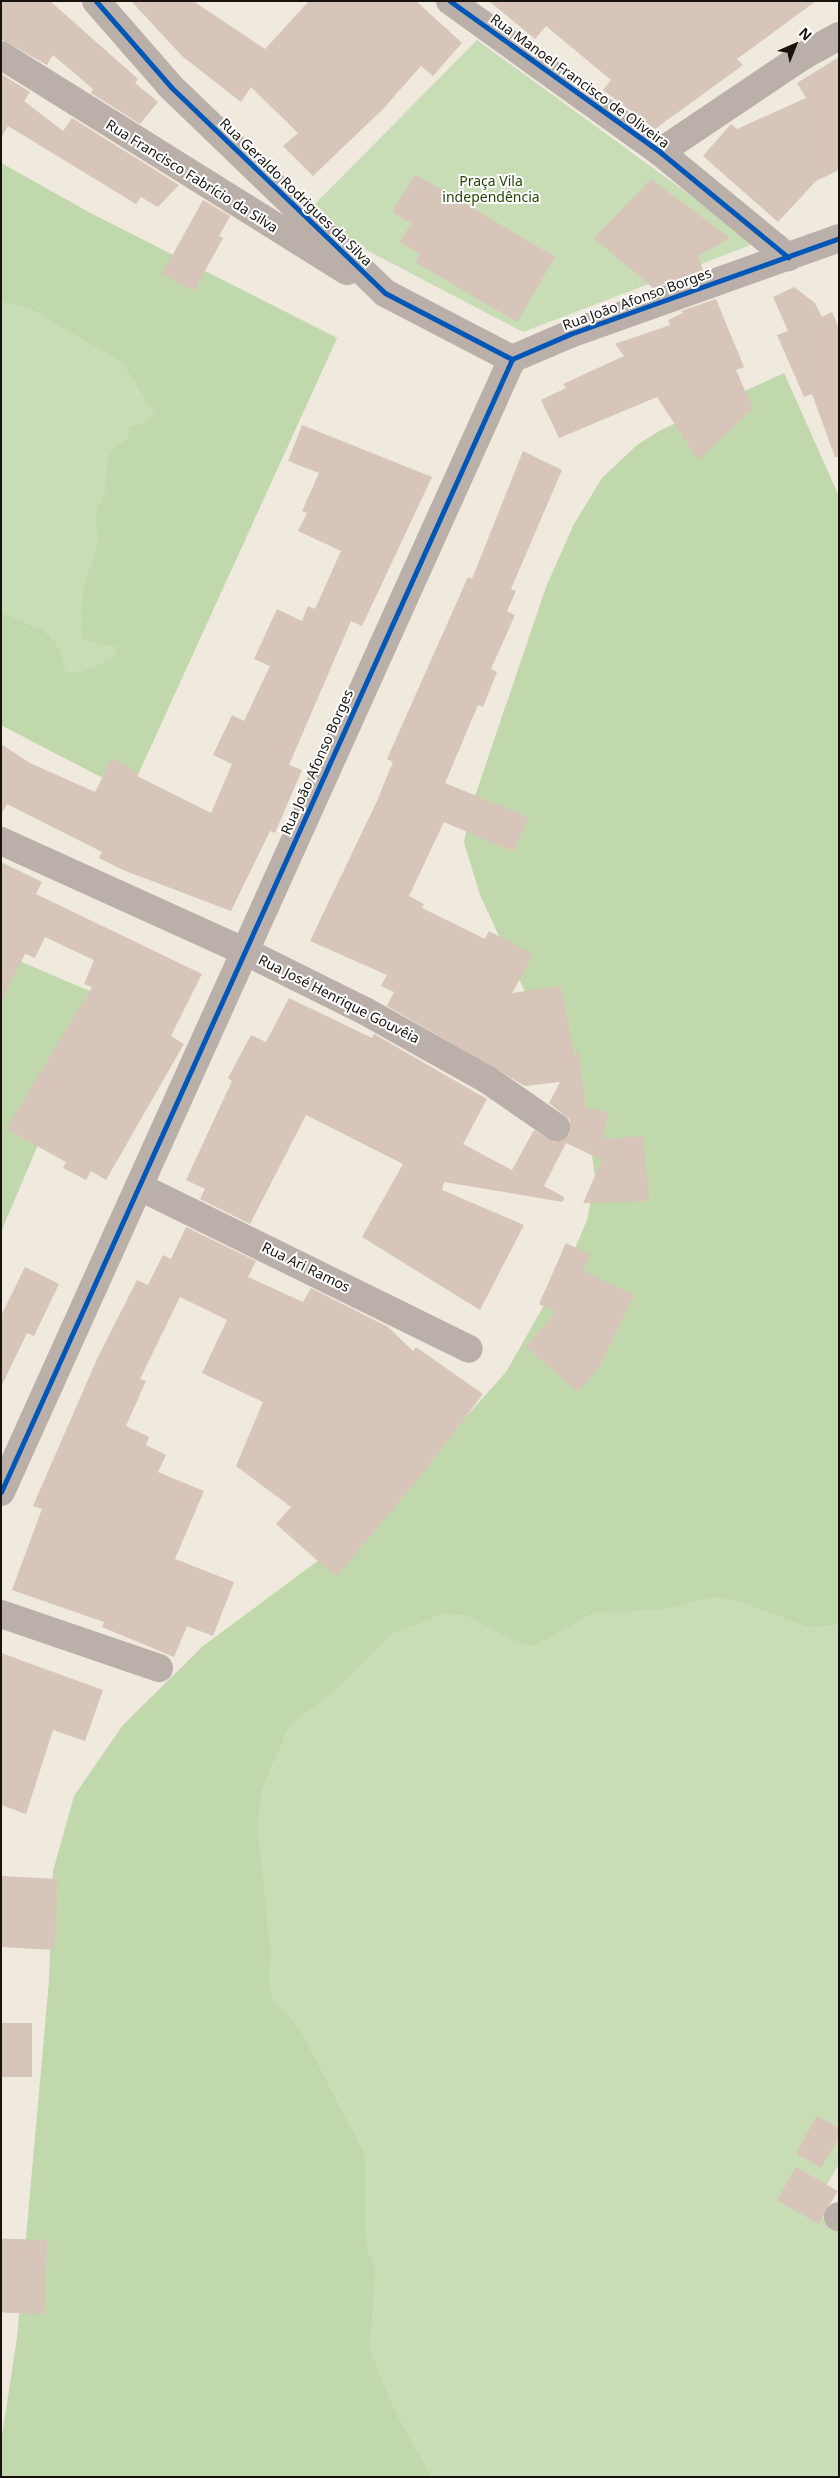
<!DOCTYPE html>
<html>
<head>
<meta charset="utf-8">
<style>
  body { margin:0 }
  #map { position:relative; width:840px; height:2478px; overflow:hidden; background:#efe9de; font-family:"Noto Sans",sans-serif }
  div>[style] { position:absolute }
  .green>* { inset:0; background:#c8dcb6 }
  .forest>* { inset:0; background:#c1d7ac }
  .building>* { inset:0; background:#d7c5b9; transform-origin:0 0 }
  .minor>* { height:28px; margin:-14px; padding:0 14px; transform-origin:14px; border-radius:14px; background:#bab0a9 }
  .cycleway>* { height:5px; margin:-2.5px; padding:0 2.5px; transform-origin:2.5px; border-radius:2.5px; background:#0057b8 }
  span { translate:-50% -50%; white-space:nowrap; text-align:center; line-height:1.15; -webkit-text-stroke:4px #fff; paint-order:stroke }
  .street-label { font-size:14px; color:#18130d }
  .park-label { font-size:14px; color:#204800 }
  .frame { position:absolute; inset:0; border:2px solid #18130d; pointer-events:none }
  .north { position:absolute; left:770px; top:20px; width:50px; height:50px; -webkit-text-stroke:4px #fff; paint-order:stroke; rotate:44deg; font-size:14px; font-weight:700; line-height:20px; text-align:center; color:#18130d }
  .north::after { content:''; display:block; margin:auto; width:18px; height:22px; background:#18130d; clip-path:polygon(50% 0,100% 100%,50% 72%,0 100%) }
</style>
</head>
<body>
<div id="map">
  <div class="green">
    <i style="clip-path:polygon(477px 40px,756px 243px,523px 332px,357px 245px,314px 205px)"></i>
    <i style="clip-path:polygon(1px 163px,92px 214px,337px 338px,130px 792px,1px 725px)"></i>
    <i style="clip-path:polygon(709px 1598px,730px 1599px,810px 1628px,839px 1625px,839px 2164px,812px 2209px,839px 2229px,839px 2477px,432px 2477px,394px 2409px,370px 2349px,376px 2271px,366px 2243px,365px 2154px,299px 2027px,274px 2000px,269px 1985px,271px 1951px,258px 1828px,262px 1790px,290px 1725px,334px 1692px,392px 1634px,418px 1620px,442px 1614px,468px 1616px,534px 1646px,595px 1611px,664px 1610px)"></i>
  </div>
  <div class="forest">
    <i style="clip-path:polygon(1px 163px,92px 214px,337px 338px,130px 792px,1px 725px,1px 613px,42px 630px,56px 643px,66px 672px,78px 673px,114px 658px,117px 647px,83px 640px,81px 629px,83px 588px,99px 541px,95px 515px,106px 489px,107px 462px,112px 450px,127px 439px,129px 427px,149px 421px,154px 412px,122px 362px,29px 308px,1px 301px)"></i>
    <i style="clip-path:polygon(784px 373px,839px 496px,839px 1625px,810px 1628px,730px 1599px,710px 1598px,664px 1610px,595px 1612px,534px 1646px,513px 1640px,468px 1616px,442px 1614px,392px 1634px,334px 1692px,290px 1725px,262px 1790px,258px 1828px,271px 1951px,269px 1985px,274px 2000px,299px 2027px,365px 2154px,366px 2243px,376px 2271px,370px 2349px,394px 2409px,432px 2477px,1px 2477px,1px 2442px,17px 2338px,49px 1981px,53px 1871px,74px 1796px,123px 1725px,203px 1646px,346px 1540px,432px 1455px,506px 1372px,571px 1258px,587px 1220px,595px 1177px,588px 1127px,480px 895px,464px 842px,470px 811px,546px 587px,574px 524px,602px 478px,637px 445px,661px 430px)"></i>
    <i style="clip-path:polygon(1px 953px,101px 996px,1px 1232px)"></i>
  </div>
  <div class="building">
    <i style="clip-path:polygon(1px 1px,50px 1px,138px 79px,135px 83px,158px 102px,140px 124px,91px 93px,93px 89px,53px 55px,47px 65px,1px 39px)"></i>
    <i style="clip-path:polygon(131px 1px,193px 1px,265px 49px,309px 1px,416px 1px,462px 43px,433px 76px,421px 66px,383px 109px,313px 176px,283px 146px,298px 133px,251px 87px,241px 102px,182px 56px)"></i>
    <i style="clip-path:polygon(489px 1px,816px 1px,737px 59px,743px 65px,655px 129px,603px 90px,611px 80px,546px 26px,535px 39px)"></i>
    <i style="clip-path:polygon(839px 57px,839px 170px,816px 181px,778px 222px,703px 156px,731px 124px,737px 129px,806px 98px,797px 83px)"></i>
    <i style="clip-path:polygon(1px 74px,30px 92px,24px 101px,63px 131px,72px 118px,179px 185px,158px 207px,141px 197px,136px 204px,8px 126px,1px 138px)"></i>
    <i style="clip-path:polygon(415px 174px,555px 257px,517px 322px,415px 262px,420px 254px,400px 242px,411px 223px,392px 212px)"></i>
    <i style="clip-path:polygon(651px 179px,730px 238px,698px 256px,703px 270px,653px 288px,594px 238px)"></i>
    <i style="clip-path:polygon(203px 200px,230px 216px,219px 236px,223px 238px,194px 291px,162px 274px)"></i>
    <i style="clip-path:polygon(794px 287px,815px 303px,822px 317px,832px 312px,839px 328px,839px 457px,835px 457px,812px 394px,804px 397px,777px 335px,788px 331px,773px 297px)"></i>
    <i style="clip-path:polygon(716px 299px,744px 367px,736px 370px,753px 409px,698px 460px,657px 397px,559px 438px,541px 400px,566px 388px,563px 384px,624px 356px,615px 344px,670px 325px,668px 320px,683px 313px,681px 311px)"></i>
    <i style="clip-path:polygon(302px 425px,432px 477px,362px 626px,351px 621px,289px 765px,302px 770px,275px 833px,270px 831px,231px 911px,123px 870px,99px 858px,102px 852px,7px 804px,1px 815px,1px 744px,30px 763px,95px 792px,112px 758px,139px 773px,137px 776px,211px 813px,232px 764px,213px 755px,232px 715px,244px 721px,270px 666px,254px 659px,277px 609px,302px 621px,308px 606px,315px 609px,341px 551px,298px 531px,307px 513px,302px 511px,319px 473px,288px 461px)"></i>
    <i style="clip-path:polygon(523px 451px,562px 470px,511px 589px,516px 591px,507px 611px,515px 615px,491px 669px,497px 672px,483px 707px,478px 705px,445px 783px,528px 817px,514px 852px,444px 822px,409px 896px,424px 904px,422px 908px,485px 939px,489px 931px,533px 954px,512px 993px,561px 986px,574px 1056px,578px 1049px,586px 1108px,608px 1112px,603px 1139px,643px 1136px,649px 1201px,583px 1203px,602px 1160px,566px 1143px,544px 1186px,564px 1197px,563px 1202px,444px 1182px,442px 1190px,524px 1225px,480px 1310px,362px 1237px,403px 1164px,306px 1115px,250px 1224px,200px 1199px,205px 1189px,186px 1180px,232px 1081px,228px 1078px,251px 1035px,266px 1042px,289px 998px,372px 1038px,374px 1034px,487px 1099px,463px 1144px,512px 1170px,534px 1130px,554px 1142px,569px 1135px,570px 1120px,549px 1103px,560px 1082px,525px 1086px,387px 1006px,394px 992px,381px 986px,387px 975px,310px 941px,377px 801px,393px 762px,387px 759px,468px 577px,472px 579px)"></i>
    <i style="clip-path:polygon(1px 862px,42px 882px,36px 894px,202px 974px,171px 1036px,184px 1044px,106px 1180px,91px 1171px,86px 1180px,63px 1168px,66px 1162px,6px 1129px,92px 987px,84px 984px,94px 960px,45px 937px,35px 958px,25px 954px,1px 1003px)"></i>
    <i style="clip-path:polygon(186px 1227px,256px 1261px,248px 1277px,303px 1302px,311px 1288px,388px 1327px,413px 1351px,416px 1347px,483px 1394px,425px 1471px,336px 1577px,276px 1524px,291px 1507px,236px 1466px,263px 1402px,202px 1373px,227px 1320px,180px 1297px,140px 1379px,146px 1381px,126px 1426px,149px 1437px,146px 1445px,166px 1455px,158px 1472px,204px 1491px,175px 1559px,234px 1582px,213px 1636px,187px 1626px,174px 1657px,102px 1627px,104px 1622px,12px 1590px,42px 1509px,33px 1506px,97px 1359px,137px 1280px,148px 1285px,163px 1255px,171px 1259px)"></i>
    <i style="clip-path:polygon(566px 1243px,590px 1254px,583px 1271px,634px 1295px,600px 1366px,578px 1392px,526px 1347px,556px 1312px,539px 1304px)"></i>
    <i style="clip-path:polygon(25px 1267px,59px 1284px,34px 1336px,27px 1333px,1px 1387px,1px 1316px)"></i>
    <i style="clip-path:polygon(1px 1653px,103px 1690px,85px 1741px,53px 1730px,26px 1814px,1px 1805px)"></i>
    <i style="left:1px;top:1876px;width:57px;height:71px;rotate:3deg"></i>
    <i style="left:1px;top:2023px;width:31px;height:54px"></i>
    <i style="clip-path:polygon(817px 2116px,839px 2128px,839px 2138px,821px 2168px,796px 2153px)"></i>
    <i style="left:796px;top:2167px;width:48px;height:38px;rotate:30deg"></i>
    <i style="left:47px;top:2240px;width:74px;height:46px;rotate:92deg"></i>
  </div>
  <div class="minor">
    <i style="left:96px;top:1px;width:114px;rotate:48.9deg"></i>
    <i style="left:171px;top:87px;width:297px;rotate:43.9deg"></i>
    <i style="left:385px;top:293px;width:143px;rotate:27.5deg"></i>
    <i style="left:450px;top:1px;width:259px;rotate:35.7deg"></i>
    <i style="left:660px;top:152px;width:166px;rotate:39.4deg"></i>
    <i style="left:1px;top:55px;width:408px;rotate:32deg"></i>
    <i style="left:660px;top:152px;width:172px;rotate:-33.9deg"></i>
    <i style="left:803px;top:56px;width:41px;rotate:-29.1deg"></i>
    <i style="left:1px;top:841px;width:267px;rotate:24.4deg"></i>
    <i style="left:244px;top:951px;width:135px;rotate:26.4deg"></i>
    <i style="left:365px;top:1011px;width:141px;rotate:29.3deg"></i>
    <i style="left:488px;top:1080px;width:83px;rotate:34.7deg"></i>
    <i style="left:142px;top:1188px;width:364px;rotate:26.2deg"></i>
    <i style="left:1px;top:1492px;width:1243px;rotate:-65.72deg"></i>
    <i style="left:512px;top:359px;width:63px;rotate:-23.3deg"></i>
    <i style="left:570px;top:334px;width:286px;rotate:-19.6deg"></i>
    <i style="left:1px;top:1614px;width:167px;rotate:18.9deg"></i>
    <i style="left:838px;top:2217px;width:1px;rotate:-45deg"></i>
  </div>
  <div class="cycleway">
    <i style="left:96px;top:1px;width:114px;rotate:48.9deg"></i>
    <i style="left:171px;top:87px;width:297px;rotate:43.9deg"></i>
    <i style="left:385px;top:293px;width:143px;rotate:27.5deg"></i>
    <i style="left:450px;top:1px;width:259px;rotate:35.7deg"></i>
    <i style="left:660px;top:152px;width:166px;rotate:39.4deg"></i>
    <i style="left:1px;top:1492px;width:1243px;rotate:-65.72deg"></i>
    <i style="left:512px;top:359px;width:63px;rotate:-23.3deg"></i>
    <i style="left:570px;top:334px;width:286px;rotate:-19.6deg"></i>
  </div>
  <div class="street-label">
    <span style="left:580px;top:81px;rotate:36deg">Rua Manoel Francisco de Oliveira</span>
    <span style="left:192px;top:176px;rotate:32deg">Rua Francisco Fabrício da Silva</span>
    <span style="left:296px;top:192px;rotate:44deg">Rua Geraldo Rodrigues da Silva</span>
    <span style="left:637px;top:299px;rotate:-20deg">Rua João Afonso Borges</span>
    <span style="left:317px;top:762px;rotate:-66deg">Rua João Afonso Borges</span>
    <span style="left:339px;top:999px;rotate:27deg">Rua José Henrique Gouvêia</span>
    <span style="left:306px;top:1267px;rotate:26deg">Rua Ari Ramos</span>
  </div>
  <div class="park-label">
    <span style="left:491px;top:189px">Praça Vila<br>independência</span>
  </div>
  <div class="frame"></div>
  <div class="north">N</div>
</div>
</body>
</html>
